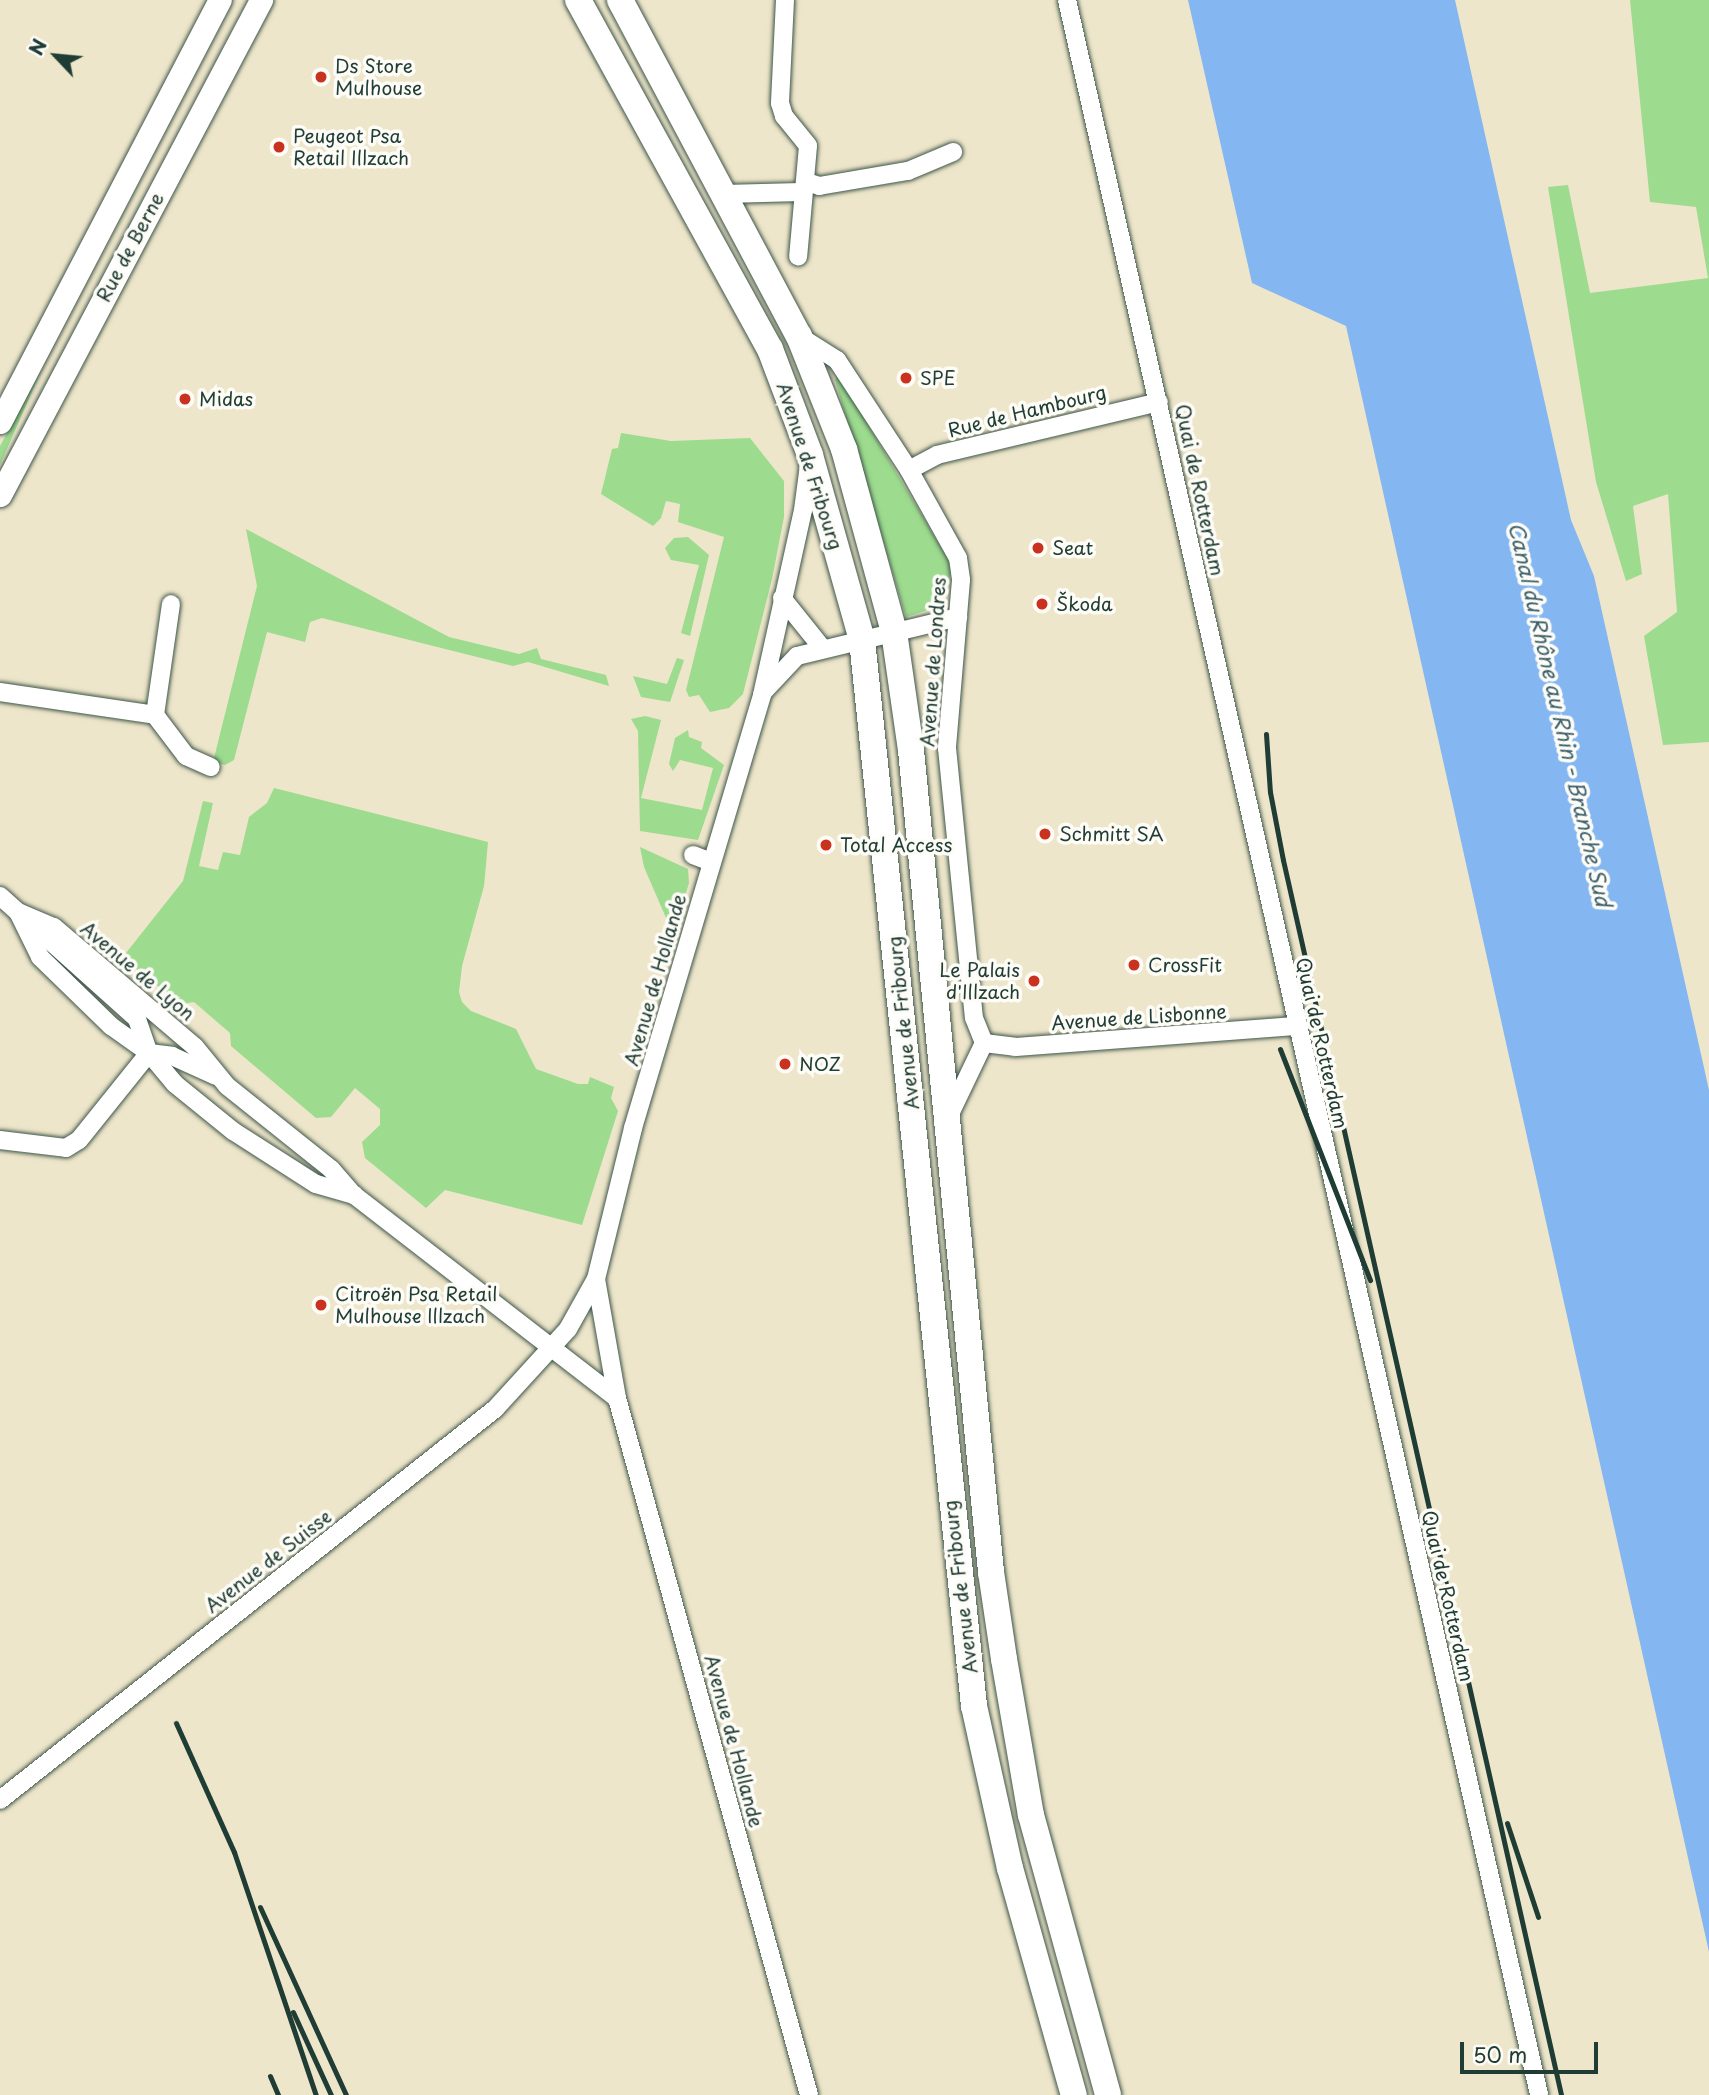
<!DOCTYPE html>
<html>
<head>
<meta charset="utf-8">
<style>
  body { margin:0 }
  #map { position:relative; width:1709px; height:2095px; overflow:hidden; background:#eee6ca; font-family:"Playpen Sans",sans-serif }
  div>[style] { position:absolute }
  .green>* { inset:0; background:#9ddb8f }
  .water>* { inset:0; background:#84b6f1 }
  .roads { filter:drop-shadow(0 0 2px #3e564a) drop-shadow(0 0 2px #3e564a) }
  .street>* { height:18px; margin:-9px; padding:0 9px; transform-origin:9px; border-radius:9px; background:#fff }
  .secondary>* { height:23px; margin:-11.5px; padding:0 11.5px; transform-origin:11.5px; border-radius:11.5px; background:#fff }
  .primary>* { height:26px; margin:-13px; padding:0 13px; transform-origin:13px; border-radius:13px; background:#fff }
  .rail>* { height:5px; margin:-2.5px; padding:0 2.5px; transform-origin:2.5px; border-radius:2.5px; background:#1f3d34 }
  .dots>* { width:19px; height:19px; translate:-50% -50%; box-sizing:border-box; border:4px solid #fdfcf7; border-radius:50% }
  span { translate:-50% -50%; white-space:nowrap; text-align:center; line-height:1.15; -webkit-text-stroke:7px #fdfcf7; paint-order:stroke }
  .poi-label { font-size:19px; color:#1f3d34 }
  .left { translate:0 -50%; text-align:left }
  .right { translate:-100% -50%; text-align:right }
  .street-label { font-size:19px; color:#1f3d34 }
  .water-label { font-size:21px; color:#3d616d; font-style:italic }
  .north { position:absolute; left:21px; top:21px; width:70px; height:70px; -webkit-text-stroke:5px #fdfcf7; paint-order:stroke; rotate:296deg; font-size:19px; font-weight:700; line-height:28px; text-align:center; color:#1f3d34 }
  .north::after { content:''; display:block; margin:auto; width:24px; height:32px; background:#1f3d34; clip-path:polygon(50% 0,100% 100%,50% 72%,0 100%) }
  .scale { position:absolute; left:1460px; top:2042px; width:138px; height:32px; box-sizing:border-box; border:4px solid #1f3d34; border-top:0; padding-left:9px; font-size:21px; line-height:24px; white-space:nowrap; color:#1f3d34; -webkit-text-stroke:5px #fdfcf7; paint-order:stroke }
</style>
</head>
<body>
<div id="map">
  <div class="green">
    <i style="clip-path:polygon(1630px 0,1709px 0,1709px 742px,1663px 745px,1644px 636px,1677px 612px,1668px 494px,1633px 506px,1642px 574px,1626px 581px,1596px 482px,1548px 187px,1568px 185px,1590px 293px,1708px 278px,1696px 207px,1650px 202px)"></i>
    <i style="clip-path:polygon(41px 371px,0 465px,0 446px)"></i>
    <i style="clip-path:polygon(838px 375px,948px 559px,951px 572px,943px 599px,934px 608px,906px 617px,835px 380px)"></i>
    <i style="clip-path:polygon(621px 433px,671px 441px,750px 438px,784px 481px,784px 517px,772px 579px,743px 694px,729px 708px,710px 712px,699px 695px,689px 697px,686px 690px,724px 537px,678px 522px,680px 504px,666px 501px,661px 518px,653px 526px,601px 494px,612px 449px,618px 448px)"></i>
    <i style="clip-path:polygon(246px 529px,449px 637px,519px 654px,537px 648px,541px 659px,606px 675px,609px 686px,528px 662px,513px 666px,322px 618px,310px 622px,305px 642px,267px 632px,234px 760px,225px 765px,213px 762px,257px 586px)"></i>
    <i style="clip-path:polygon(688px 537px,709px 555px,690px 636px,681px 633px,699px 565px,671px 560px,665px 548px,674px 538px)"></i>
    <i style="clip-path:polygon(677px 658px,684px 660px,670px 702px,641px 697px,633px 676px,667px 684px)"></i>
    <i style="clip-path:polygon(645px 716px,661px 720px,641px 798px,702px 810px,713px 768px,680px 760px,673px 771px,669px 764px,675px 738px,688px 730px,689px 737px,702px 742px,701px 748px,724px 765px,698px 840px,640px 831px,638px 731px,631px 719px)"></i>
    <i style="clip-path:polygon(274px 788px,488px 842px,484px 886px,462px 966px,459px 992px,462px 1002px,471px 1011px,516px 1029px,536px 1069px,578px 1084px,588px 1084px,590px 1077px,614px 1087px,611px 1098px,618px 1111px,582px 1225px,445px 1190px,426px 1208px,365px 1158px,362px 1142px,380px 1125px,380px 1109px,355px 1088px,331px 1117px,316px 1118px,231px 1046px,230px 1033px,194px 1002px,181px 1004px,122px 958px,183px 881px,203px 801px,213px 803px,199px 866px,218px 870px,223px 852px,240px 855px,249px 817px,267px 803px)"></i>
    <i style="clip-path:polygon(640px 847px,688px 869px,689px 883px,673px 934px,644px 867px)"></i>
  </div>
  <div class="water">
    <i style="clip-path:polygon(1188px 0,1455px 0,1571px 520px,1594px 576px,1709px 1090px,1709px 1952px,1346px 326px,1252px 283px)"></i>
  </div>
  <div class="roads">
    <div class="street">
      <i style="left:785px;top:0;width:103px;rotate:92.8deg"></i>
      <i style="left:780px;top:103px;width:14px;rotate:73deg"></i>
      <i style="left:784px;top:116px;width:38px;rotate:51deg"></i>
      <i style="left:808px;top:146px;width:111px;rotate:95.1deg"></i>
      <i style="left:1067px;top:0;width:2148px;rotate:77.3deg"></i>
      <i style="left:807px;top:182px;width:13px;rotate:18deg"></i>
      <i style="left:819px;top:186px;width:90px;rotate:-9.6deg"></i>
      <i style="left:908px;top:171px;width:49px;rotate:-22.9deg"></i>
      <i style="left:724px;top:194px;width:77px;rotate:-1.5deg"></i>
      <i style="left:799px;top:336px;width:45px;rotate:32.3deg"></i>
      <i style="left:837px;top:360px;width:131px;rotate:56.8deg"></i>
      <i style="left:909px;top:470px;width:101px;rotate:60.9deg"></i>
      <i style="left:958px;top:558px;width:22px;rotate:82deg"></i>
      <i style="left:961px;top:580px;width:169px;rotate:94.8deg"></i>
      <i style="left:947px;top:748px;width:271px;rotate:84.3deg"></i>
      <i style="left:974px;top:1018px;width:27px;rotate:68deg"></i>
      <i style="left:909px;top:470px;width:32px;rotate:-28deg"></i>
      <i style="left:937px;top:455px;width:228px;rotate:-13.4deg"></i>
      <i style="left:782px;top:598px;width:65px;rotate:51.2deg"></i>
      <i style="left:764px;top:691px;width:48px;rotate:-46.7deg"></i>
      <i style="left:797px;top:656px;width:166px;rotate:-13.6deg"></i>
      <i style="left:0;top:692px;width:157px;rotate:8.4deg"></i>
      <i style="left:155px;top:715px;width:51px;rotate:52.9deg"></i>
      <i style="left:186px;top:756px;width:27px;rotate:24deg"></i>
      <i style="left:155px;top:715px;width:112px;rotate:-81.8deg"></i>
      <i style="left:693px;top:855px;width:19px;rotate:21deg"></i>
      <i style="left:0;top:896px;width:184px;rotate:41.9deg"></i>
      <i style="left:137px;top:1019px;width:36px;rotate:71deg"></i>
      <i style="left:18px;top:912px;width:39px;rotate:23deg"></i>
      <i style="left:54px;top:927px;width:185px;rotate:40.4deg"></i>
      <i style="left:195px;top:1047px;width:50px;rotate:50.6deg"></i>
      <i style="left:227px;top:1086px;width:133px;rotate:38.6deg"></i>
      <i style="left:331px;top:1169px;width:35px;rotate:49deg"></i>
      <i style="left:354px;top:1195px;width:332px;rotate:37.7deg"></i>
      <i style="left:18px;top:912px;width:50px;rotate:63.9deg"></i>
      <i style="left:40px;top:957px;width:99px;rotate:44.2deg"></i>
      <i style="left:111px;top:1026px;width:47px;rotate:35.4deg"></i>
      <i style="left:149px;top:1053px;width:40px;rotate:50deg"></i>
      <i style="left:175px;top:1084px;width:75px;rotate:39deg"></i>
      <i style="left:233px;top:1131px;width:98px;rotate:32.6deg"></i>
      <i style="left:316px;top:1184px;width:40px;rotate:16deg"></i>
      <i style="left:984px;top:1043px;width:31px;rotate:7deg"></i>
      <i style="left:1015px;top:1047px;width:282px;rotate:-4.3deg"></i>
      <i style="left:149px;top:1053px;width:23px;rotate:7deg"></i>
      <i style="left:172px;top:1056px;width:48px;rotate:24.4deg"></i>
      <i style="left:948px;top:1118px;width:83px;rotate:-64.4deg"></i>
      <i style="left:0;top:1140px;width:66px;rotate:6.9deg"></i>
      <i style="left:66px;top:1148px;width:15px;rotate:-32deg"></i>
      <i style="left:79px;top:1140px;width:112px;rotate:-51.2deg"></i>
      <i style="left:596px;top:1279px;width:121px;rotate:80deg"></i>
      <i style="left:617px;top:1398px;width:723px;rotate:74.6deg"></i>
      <i style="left:0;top:1800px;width:631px;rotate:-38.31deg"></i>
      <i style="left:495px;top:1409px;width:108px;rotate:-47.6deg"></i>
      <i style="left:568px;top:1329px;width:57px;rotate:-60.8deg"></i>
      <i style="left:596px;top:1279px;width:155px;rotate:-76.2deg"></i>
      <i style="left:633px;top:1128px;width:452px;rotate:-73.4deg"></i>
      <i style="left:762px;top:695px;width:189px;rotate:-77.5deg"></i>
      <i style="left:803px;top:510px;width:45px;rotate:-82.4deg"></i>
    </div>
    <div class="secondary">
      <i style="left:0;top:422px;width:476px;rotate:-62.5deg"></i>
      <i style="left:0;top:495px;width:560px;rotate:-62.2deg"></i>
    </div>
    <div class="primary">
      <i style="left:578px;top:0;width:398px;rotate:61.2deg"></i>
      <i style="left:770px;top:349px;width:113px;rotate:69.3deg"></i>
      <i style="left:810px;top:455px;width:192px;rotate:74.3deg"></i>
      <i style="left:862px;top:640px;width:1072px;rotate:84deg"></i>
      <i style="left:974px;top:1706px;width:166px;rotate:77.5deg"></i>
      <i style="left:1010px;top:1868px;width:236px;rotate:74.3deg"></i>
      <i style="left:620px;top:0;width:381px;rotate:62deg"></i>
      <i style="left:799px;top:336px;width:122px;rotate:68.3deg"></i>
      <i style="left:844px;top:449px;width:190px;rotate:74.7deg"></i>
      <i style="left:894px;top:632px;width:119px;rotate:81.8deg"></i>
      <i style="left:911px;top:750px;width:826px;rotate:84.44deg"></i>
      <i style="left:991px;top:1572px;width:88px;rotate:81.5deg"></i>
      <i style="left:1004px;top:1659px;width:158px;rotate:80.2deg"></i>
      <i style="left:1031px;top:1815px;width:290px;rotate:74.6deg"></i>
    </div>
  </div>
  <div class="rail">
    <i style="left:1266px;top:734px;width:58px;rotate:86.1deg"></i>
    <i style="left:1270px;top:792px;width:69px;rotate:79.2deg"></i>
    <i style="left:1283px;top:860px;width:1266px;rotate:77.31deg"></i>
    <i style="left:1280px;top:1049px;width:248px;rotate:68.7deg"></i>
    <i style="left:176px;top:1723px;width:141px;rotate:65.8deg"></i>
    <i style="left:234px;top:1852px;width:256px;rotate:71.4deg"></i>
    <i style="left:1507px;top:1823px;width:99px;rotate:71.7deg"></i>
    <i style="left:260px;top:1907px;width:207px;rotate:65.4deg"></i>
    <i style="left:293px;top:2012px;width:91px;rotate:65.4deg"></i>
    <i style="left:270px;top:2076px;width:21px;rotate:67deg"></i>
  </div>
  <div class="dots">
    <i style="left:321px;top:77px;background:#c8321e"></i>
    <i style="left:279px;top:147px;background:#c8321e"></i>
    <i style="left:906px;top:378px;background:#c8321e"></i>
    <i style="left:185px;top:399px;background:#c8321e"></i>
    <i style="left:1038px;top:548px;background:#c8321e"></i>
    <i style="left:1042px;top:604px;background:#c8321e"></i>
    <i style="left:1045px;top:834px;background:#c8321e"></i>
    <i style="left:826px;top:845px;background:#c8321e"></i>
    <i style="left:1134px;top:965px;background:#c8321e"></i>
    <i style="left:1034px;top:981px;background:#c8321e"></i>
    <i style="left:785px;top:1064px;background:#c8321e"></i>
    <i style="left:321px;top:1305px;background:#c8321e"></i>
  </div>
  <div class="poi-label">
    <span class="left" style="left:335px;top:77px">Ds Store<br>Mulhouse</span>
    <span class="left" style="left:293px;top:147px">Peugeot Psa<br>Retail Illzach</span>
    <span class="left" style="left:920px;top:378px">SPE</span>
    <span class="left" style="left:199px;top:399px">Midas</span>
    <span class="left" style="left:1052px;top:548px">Seat</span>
    <span class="left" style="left:1056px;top:604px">Škoda</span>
    <span class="left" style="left:1059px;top:834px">Schmitt SA</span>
    <span class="left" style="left:840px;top:845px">Total Access</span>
    <span class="left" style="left:1148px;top:965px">CrossFit</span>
    <span class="right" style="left:1020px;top:981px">Le Palais<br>d'Illzach</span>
    <span class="left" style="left:799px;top:1064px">NOZ</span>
    <span class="left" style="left:335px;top:1305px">Citroën Psa Retail<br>Mulhouse Illzach</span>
  </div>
  <div class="street-label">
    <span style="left:130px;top:247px;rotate:-62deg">Rue de Berne</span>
    <span style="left:1027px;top:411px;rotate:-14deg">Rue de Hambourg</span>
    <span style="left:810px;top:466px;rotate:72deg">Avenue de Fribourg</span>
    <span style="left:1200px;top:490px;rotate:78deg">Quai de Rotterdam</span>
    <span style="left:933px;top:662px;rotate:-86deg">Avenue de Londres</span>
    <span style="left:138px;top:971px;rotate:40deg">Avenue de Lyon</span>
    <span style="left:655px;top:980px;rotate:-74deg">Avenue de Hollande</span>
    <span style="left:1139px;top:1017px;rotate:-4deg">Avenue de Lisbonne</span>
    <span style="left:903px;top:1023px;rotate:-96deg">Avenue de Fribourg</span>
    <span style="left:1322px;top:1043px;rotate:77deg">Quai de Rotterdam</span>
    <span style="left:268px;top:1561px;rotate:-38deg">Avenue de Suisse</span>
    <span style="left:960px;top:1587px;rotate:-97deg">Avenue de Fribourg</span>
    <span style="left:1448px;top:1596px;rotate:77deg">Quai de Rotterdam</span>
    <span style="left:734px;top:1741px;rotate:75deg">Avenue de Hollande</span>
  </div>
  <div class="water-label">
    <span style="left:1561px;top:714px;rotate:77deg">Canal du Rhône au Rhin - Branche Sud</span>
  </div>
  <div class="north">N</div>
  <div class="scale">50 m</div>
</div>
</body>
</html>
